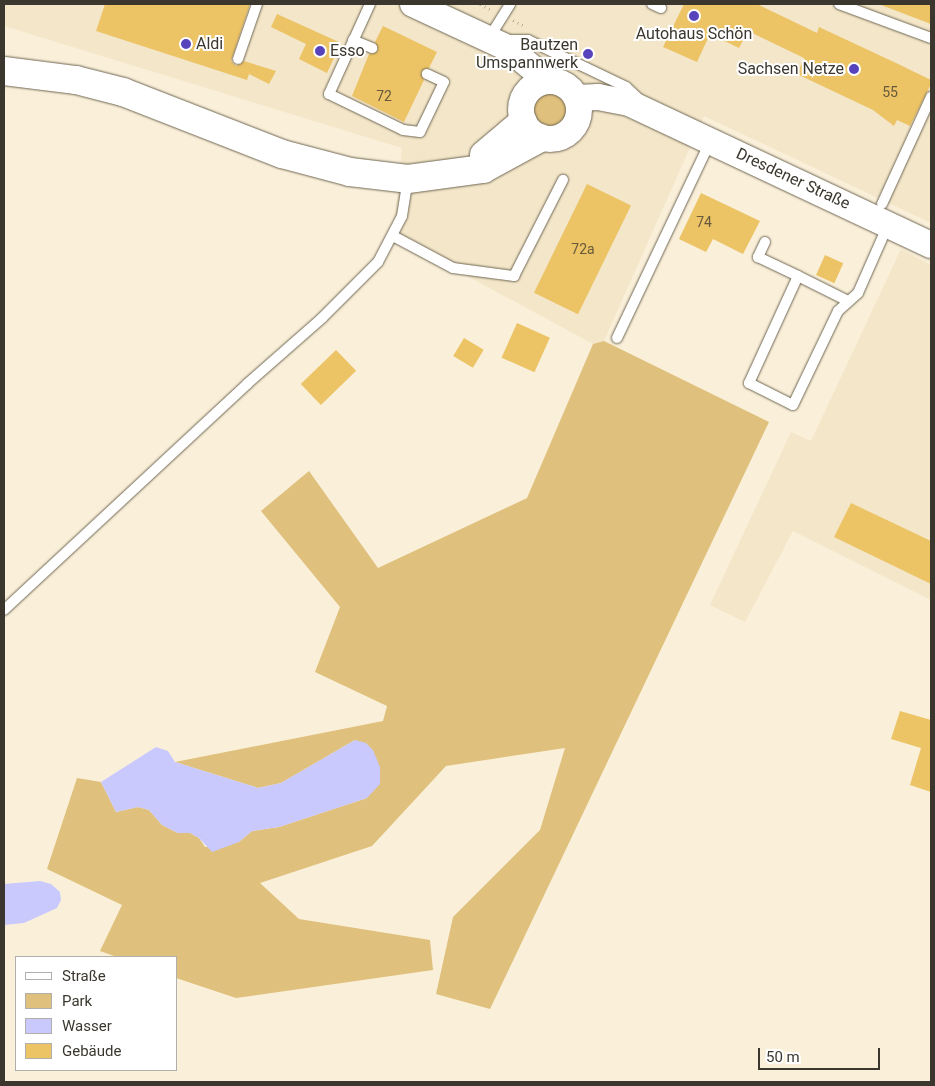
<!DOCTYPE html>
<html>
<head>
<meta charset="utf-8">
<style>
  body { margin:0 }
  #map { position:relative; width:935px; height:1086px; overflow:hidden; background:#faf0da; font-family:Roboto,sans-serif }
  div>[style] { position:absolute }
  .built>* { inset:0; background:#f3e6c9 }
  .green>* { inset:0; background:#dfc07c }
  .round { border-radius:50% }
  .water>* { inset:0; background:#c9c9fe }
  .building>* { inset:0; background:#ecc365; transform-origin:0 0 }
  .path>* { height:3px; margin-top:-1.5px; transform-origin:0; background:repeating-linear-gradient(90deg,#b8b09e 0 1px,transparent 0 5px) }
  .roads { filter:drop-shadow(0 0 1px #6f6652) drop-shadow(0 0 1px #6f6652) }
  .service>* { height:10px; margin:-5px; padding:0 5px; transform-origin:5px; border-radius:5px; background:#fff }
  .secondary>* { height:26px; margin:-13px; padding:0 13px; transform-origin:13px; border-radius:13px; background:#fff }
  .secondary>.ring { margin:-13px; padding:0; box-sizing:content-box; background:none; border:26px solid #fff; border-radius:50% }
  .primary>* { height:28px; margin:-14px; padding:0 14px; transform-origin:14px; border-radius:14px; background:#fff }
  .dots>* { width:14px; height:14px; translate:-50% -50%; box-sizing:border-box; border:2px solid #fff; border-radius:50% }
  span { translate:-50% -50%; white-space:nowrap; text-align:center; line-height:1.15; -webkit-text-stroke:4px #fff; paint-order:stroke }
  .number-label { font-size:14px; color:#675a3c }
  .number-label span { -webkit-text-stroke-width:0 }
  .poi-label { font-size:16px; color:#3b372e }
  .left { translate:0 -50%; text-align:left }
  .right { translate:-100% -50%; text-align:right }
  .street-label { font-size:16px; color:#3b372e }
  .frame { position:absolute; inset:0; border:5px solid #3b372e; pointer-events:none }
  .legend { position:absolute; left:15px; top:956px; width:162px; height:115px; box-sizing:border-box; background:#fff; border:1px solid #b1afab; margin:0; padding:6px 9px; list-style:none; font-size:15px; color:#3b372e }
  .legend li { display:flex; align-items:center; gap:10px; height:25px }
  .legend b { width:25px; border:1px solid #b1afab }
  .scale { position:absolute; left:758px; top:1048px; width:122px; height:22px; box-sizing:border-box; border:2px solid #3b372e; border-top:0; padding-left:6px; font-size:15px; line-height:18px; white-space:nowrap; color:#3b372e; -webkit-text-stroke:4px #fff; paint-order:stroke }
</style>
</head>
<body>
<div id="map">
  <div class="built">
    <i style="clip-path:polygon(4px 4px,931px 4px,931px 223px,704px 116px,604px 341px,593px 344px,393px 236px,402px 148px,4px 26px)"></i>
    <i style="clip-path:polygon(901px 249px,931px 265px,931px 600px,793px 531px,745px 622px,710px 605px,791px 432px,811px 441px)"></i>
  </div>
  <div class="green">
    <i class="round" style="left:531px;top:91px;width:38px;height:38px"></i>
    <i style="clip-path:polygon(604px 341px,769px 422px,490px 1009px,436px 994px,453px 917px,540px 830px,565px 748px,446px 766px,372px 846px,260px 883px,299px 919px,430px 940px,433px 970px,236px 998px,176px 978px,176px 957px,117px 957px,100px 951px,122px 905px,47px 869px,77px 778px,101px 782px,116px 812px,138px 807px,149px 810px,162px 825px,178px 833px,190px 833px,199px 838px,205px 847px,239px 842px,252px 831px,279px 827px,367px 798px,355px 740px,281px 783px,258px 788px,175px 762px,383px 721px,387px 706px,315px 672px,340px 607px,261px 511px,309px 471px,378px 568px,527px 498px,593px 344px)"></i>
  </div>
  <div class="water">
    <i style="clip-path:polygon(355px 740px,366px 743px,373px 750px,380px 767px,380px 784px,367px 798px,279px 827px,252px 831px,239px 842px,212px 852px,199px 838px,190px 833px,178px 833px,162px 825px,149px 810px,138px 807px,116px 812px,101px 782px,156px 747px,168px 751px,175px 762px,258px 788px,281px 783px)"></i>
    <i style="clip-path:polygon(40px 881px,51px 884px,60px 892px,61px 900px,57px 908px,24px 923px,4px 925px,4px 884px)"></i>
  </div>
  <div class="building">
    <i style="clip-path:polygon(105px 4px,250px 4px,231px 61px,236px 66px,244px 61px,276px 71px,269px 84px,249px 74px,247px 80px,96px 31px)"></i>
    <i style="clip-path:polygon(684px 4px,757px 4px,817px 33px,819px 27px,896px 63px,931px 80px,931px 84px,910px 126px,897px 120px,894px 126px,873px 110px,797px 74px,804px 58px,748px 31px,739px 48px,710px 34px,697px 62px,663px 47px)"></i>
    <i style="clip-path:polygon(881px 4px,931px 4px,931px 24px,881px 5px)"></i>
    <i style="clip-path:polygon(277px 14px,341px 43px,327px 73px,299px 59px,306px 44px,271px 27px)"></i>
    <i style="clip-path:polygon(383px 26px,437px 52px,429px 68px,421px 72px,424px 80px,404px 122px,352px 96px,369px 54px,378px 51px,375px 42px)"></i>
    <i style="left:587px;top:184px;width:49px;height:121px;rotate:26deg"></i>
    <i style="clip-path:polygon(701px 193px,760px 221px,743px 254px,713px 239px,706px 252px,679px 239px)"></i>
    <i style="left:825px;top:255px;width:20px;height:22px;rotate:24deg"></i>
    <i style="left:517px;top:323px;width:36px;height:38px;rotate:24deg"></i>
    <i style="left:464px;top:338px;width:23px;height:21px;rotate:31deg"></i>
    <i style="left:336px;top:350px;width:29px;height:49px;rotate:46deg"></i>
    <i style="clip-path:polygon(851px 503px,931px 541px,931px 584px,834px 537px)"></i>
    <i style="clip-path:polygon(900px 711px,931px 720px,931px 792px,910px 785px,921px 748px,891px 739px)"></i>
  </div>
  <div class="path">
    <i style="left:480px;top:4px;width:13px;rotate:27deg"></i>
    <i style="left:513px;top:20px;width:15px;rotate:28deg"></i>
  </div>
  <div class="roads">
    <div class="service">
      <i style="left:370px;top:4px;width:99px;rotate:114.5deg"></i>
      <i style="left:329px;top:94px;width:82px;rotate:25.9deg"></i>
      <i style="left:403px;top:130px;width:17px;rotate:7deg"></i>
      <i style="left:420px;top:132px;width:55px;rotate:-64.4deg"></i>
      <i style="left:444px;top:82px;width:19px;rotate:-155deg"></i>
      <i style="left:652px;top:4px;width:10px;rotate:24deg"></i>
      <i style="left:839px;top:4px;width:98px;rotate:20.3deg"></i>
      <i style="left:489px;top:38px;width:40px;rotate:-58deg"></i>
      <i style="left:353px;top:40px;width:21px;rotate:23deg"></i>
      <i style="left:507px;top:40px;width:21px"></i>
      <i style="left:528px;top:40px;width:109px;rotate:25.6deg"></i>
      <i style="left:626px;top:87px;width:16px;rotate:43deg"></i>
      <i style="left:238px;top:59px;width:58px;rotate:-70.9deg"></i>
      <i style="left:882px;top:204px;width:118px;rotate:-65.4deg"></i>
      <i style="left:393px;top:236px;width:68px;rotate:28.1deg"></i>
      <i style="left:453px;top:268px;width:62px;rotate:7.5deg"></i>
      <i style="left:514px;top:276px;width:108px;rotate:-63deg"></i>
      <i style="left:765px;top:242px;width:17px;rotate:115deg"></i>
      <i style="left:758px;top:257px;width:44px;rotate:25.4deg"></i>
      <i style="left:848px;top:301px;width:56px;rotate:-153.4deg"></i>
      <i style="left:798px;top:276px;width:118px;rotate:114.6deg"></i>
      <i style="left:749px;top:383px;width:49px;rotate:26.6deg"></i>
      <i style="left:793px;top:405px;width:104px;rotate:-64.4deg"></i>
      <i style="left:838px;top:311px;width:27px;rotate:-42deg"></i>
      <i style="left:858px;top:293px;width:74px;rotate:-66.2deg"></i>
      <i style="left:617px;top:338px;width:217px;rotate:-64.6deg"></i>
      <i style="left:4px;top:610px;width:332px;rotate:-42.9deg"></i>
      <i style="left:247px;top:384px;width:100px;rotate:-41.3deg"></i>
      <i style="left:322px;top:318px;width:79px;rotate:-45deg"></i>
      <i style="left:378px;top:262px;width:52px;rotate:-62.4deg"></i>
      <i style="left:402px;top:216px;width:36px;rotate:-81deg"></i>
    </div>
    <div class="secondary">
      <i style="left:413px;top:4px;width:105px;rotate:24.9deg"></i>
      <i style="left:508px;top:48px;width:52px;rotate:39.5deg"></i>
      <i class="ring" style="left:521px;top:81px;width:32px;height:32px"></i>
      <i style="left:577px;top:98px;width:21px;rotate:-3deg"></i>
      <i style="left:598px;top:97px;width:32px;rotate:11deg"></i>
      <i style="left:629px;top:103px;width:334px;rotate:25.2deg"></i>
    </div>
    <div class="primary">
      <i style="left:4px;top:71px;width:73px;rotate:7.1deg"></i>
      <i style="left:76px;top:80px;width:49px;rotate:14.3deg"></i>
      <i style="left:123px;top:92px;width:171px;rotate:21.3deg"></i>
      <i style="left:282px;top:154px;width:70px;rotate:14.8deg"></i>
      <i style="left:350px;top:172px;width:58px;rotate:6.9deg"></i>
      <i style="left:408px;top:179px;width:76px;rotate:-7.6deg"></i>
      <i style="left:483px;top:169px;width:65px;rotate:-28.5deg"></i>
      <i style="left:484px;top:155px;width:51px;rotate:-40.2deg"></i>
    </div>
  </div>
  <div class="dots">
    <i style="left:694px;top:16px;background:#5744bc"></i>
    <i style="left:186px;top:44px;background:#5744bc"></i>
    <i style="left:320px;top:51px;background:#5744bc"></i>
    <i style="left:588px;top:54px;background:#5744bc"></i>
    <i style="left:854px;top:69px;background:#5744bc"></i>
  </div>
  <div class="number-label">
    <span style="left:890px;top:92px">55</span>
    <span style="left:384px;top:96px">72</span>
    <span style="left:704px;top:222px">74</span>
    <span style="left:583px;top:249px">72a</span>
  </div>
  <div class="poi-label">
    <span style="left:694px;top:34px">Autohaus Schön</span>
    <span class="left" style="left:196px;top:44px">Aldi</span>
    <span class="right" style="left:578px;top:54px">Bautzen<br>Umspannwerk</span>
    <span class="left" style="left:330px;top:51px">Esso</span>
    <span class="right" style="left:844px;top:69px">Sachsen Netze</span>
  </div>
  <div class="street-label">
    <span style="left:793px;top:179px;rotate:25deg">Dresdener Straße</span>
  </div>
  <div class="frame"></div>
  <ul class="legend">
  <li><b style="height:6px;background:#fff"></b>Straße</li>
  <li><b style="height:14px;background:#dfc07c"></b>Park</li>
  <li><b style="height:14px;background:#c9c9fe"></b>Wasser</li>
  <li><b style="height:14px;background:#ecc365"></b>Gebäude</li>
  </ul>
  <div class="scale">50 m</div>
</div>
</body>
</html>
